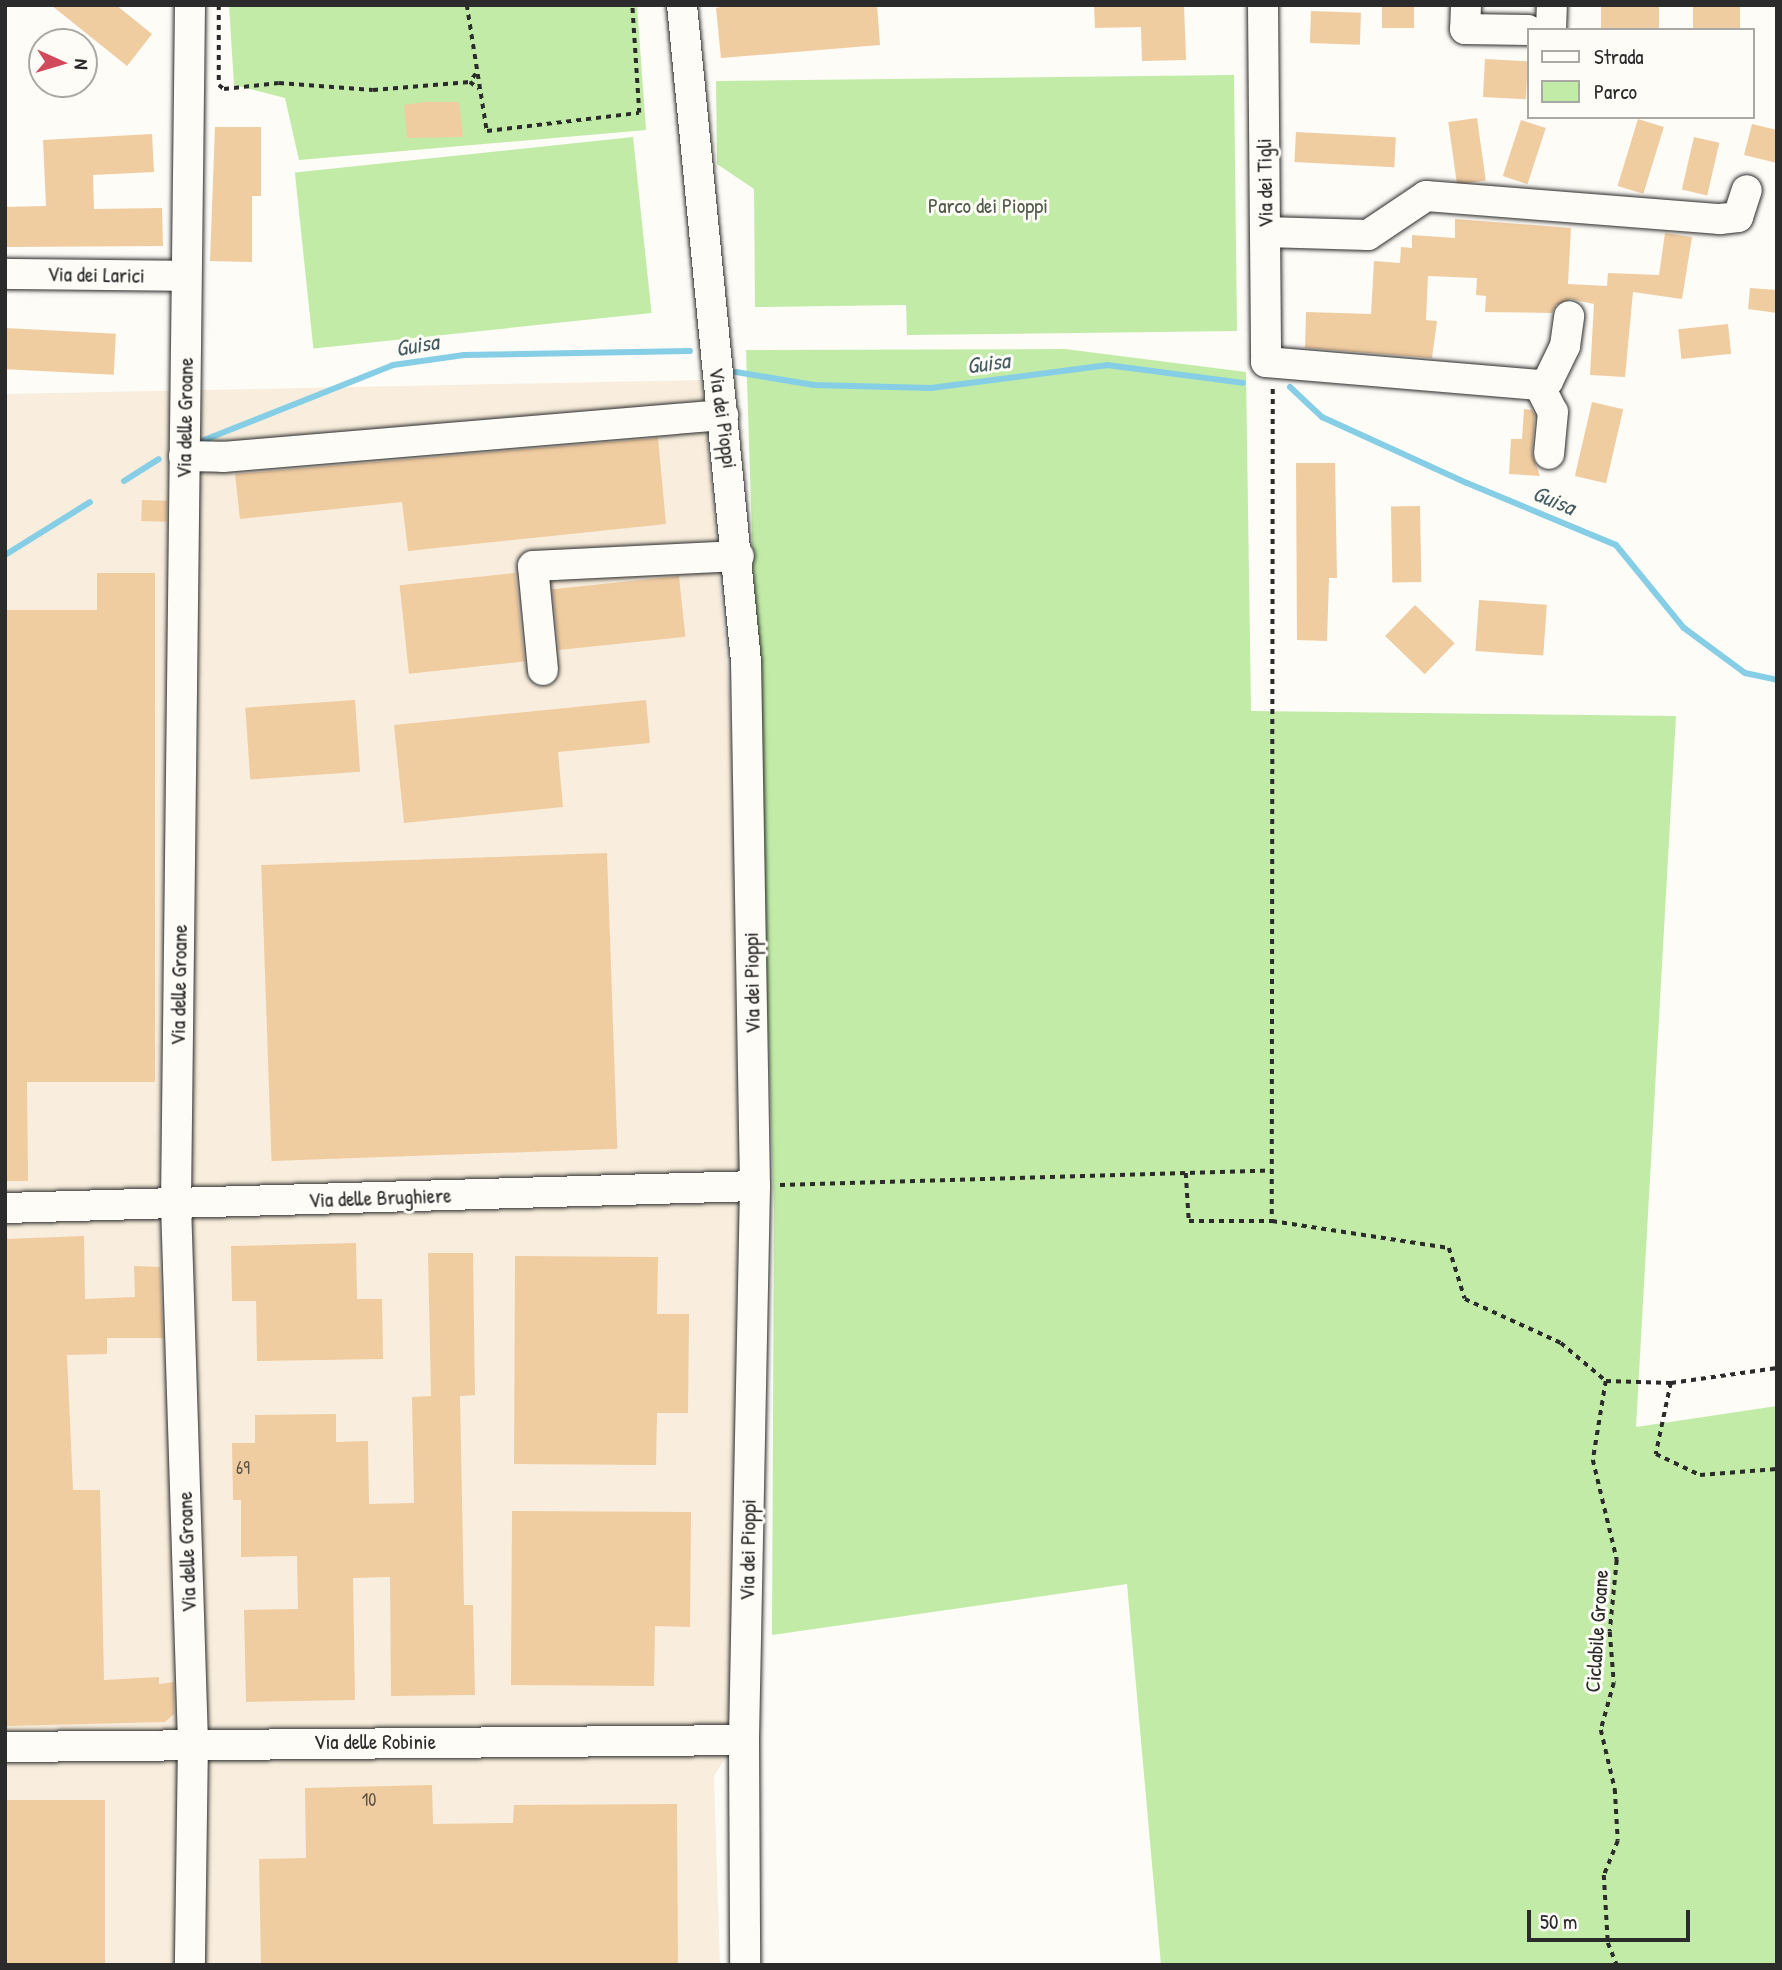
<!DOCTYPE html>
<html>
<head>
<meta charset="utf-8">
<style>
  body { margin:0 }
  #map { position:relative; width:1782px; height:1970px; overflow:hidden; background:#fdfcf7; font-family:"Patrick Hand",sans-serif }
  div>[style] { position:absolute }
  .built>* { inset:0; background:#f9eedd }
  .green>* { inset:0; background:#c1eba7; transform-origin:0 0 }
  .stream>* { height:6px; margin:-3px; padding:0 3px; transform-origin:3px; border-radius:3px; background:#85cee6 }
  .building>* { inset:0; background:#f0cca1; transform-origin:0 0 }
  .path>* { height:3.5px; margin-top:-1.75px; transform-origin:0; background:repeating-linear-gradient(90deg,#2b2b2b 0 5px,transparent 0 10px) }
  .roads { filter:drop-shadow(0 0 2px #2b2b2b) drop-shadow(0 0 2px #2b2b2b) }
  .minor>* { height:30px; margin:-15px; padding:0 15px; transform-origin:15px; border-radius:15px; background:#fdfcf7 }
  span { translate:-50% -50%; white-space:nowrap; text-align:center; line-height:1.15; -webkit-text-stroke:6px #fdfcf7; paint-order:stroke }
  .number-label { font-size:18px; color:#5c5348 }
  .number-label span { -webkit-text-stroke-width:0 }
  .street-label { font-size:21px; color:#2b2b2b }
  .park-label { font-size:21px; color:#505b4a }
  .water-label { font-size:23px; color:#465c63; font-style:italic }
  .frame { position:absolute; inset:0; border:7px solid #2b2b2b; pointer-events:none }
  .legend { position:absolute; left:1527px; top:28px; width:228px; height:91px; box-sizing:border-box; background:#fdfcf7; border:2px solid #a9a8a5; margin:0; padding:9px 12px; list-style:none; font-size:21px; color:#2b2b2b }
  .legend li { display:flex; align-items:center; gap:14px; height:35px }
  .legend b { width:35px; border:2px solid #a9a8a5 }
  .north { position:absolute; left:28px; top:28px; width:70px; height:70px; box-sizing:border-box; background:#fdfcf7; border:2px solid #a9a8a5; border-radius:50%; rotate:94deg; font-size:19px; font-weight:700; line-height:28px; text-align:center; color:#2b2b2b }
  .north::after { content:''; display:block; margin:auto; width:24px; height:32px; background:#d1495b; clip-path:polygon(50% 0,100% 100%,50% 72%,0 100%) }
  .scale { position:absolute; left:1527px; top:1910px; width:163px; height:32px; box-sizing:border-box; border:4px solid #2b2b2b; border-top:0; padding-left:9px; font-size:21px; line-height:24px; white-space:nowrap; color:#2b2b2b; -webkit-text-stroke:5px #fdfcf7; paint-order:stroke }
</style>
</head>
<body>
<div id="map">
  <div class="built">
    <i style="clip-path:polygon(702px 380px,729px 691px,745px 1150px,735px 1743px,714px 1776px,720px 1965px,5px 1965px,5px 394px)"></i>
  </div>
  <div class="green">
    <i style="clip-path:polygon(229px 5px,637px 5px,646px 130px,299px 160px,285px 98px,234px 85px)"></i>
    <i style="clip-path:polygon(1234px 75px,1237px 331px,907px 335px,906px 305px,755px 307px,754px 189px,717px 164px,716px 81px)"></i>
    <i style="left:633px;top:137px;width:177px;height:340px;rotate:84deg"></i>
    <i style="clip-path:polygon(1065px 349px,1246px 372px,1251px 711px,1676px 716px,1636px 1427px,1777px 1406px,1777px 1965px,1161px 1965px,1127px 1584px,772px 1635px,774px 1209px,746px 350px)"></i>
  </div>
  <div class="stream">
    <i style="left:736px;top:372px;width:79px;rotate:9.5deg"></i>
    <i style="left:814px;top:385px;width:117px;rotate:1.5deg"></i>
    <i style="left:931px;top:388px;width:177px;rotate:-7.4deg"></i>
    <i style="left:1107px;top:365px;width:137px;rotate:7.5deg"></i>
    <i style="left:1290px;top:387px;width:44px;rotate:43.2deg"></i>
    <i style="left:1322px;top:417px;width:159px;rotate:24.5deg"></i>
    <i style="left:1467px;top:483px;width:161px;rotate:22.6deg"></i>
    <i style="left:1616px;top:545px;width:107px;rotate:50.7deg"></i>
    <i style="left:1684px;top:628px;width:76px;rotate:36.4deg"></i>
    <i style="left:1745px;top:673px;width:33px;rotate:12deg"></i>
    <i style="left:204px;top:440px;width:203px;rotate:-21.6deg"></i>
    <i style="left:393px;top:365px;width:72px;rotate:-8deg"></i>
    <i style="left:464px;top:355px;width:226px;rotate:-1deg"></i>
    <i style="left:124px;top:481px;width:41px;rotate:-32.2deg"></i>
    <i style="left:5px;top:555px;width:100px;rotate:-31.9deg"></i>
  </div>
  <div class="building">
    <i style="clip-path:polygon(51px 5px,116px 5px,152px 34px,127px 66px)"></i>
    <i style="clip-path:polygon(731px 5px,877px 5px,880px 45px,721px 58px,716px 8px)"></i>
    <i style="clip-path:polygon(1094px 5px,1184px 5px,1186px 60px,1142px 61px,1141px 27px,1095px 28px)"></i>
    <i style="left:1382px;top:5px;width:32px;height:23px"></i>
    <i style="left:1601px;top:5px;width:58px;height:25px"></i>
    <i style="left:1693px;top:5px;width:47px;height:25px"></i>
    <i style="left:1311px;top:11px;width:50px;height:32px;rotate:2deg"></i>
    <i style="left:1485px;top:59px;width:43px;height:38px;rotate:3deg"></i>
    <i style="clip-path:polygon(425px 102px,459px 102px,463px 137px,407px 138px,404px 105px)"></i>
    <i style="left:1477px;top:118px;width:63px;height:29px;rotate:82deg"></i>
    <i style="left:1638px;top:119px;width:27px;height:70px;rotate:17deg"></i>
    <i style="left:1521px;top:120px;width:26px;height:59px;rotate:18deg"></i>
    <i style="clip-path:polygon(1752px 124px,1777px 130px,1777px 163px,1744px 155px)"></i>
    <i style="clip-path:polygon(215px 127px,261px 127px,261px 196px,252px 196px,252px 262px,210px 261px)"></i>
    <i style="left:1296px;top:132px;width:100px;height:30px;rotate:3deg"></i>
    <i style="clip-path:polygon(152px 134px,154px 172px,93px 175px,94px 209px,162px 208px,163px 246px,5px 247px,5px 207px,46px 206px,43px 140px)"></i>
    <i style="left:1694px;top:137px;width:26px;height:54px;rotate:13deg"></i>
    <i style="clip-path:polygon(1455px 219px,1571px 228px,1568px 284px,1607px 286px,1608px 273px,1659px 275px,1665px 233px,1692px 237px,1682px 299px,1633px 292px,1625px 377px,1590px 375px,1594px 304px,1571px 299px,1556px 305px,1552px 313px,1485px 312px,1486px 296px,1476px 295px,1477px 278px,1428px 276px,1426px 320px,1437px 321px,1432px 358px,1305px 348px,1306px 312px,1371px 314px,1374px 261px,1400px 263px,1401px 247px,1412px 248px,1412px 235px,1455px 238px)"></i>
    <i style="clip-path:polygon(1750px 288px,1777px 290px,1777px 313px,1748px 309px)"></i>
    <i style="left:1728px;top:324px;width:30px;height:50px;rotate:84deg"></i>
    <i style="left:5px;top:328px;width:111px;height:41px;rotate:3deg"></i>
    <i style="left:1592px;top:402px;width:32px;height:76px;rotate:13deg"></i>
    <i style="clip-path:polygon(1524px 409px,1532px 410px,1535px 415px,1532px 453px,1540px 476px,1509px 474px,1511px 439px,1522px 439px)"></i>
    <i style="clip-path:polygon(658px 438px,666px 524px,408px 551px,402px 502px,240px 519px,235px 474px)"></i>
    <i style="clip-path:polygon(1296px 463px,1335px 463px,1337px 578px,1329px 578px,1327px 641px,1297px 640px)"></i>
    <i style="left:142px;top:500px;width:25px;height:21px;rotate:2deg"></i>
    <i style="left:1420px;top:506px;width:76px;height:29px;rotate:89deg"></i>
    <i style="clip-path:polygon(97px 573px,155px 573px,155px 1082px,27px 1082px,28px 1181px,5px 1181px,5px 610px,97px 610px)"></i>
    <i style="left:515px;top:573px;width:89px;height:116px;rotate:84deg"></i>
    <i style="left:679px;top:576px;width:61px;height:127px;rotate:84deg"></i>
    <i style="left:1479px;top:600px;width:68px;height:51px;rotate:4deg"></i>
    <i style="left:1415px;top:605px;width:55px;height:43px;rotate:44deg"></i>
    <i style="left:355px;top:700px;width:72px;height:110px;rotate:86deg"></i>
    <i style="clip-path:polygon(646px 700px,650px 743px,558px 752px,563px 807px,404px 823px,394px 725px)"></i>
    <i style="left:607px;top:853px;width:296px;height:346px;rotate:88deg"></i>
    <i style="clip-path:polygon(84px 1236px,85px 1299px,135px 1297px,134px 1266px,160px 1267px,163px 1338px,107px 1338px,107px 1354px,67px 1355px,73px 1490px,100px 1490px,104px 1680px,159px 1677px,159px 1684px,174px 1682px,174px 1714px,165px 1722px,5px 1726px,5px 1239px)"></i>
    <i style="clip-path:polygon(356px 1243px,357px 1299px,382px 1299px,383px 1359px,257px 1361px,256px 1301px,232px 1301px,231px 1246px)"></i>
    <i style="clip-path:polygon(428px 1253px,473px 1253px,475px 1395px,460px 1396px,464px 1605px,473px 1605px,475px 1695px,391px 1696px,390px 1577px,353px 1578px,355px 1700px,246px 1702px,244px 1610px,298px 1609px,297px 1556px,241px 1557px,241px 1500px,233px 1500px,232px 1443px,255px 1443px,255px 1415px,336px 1414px,336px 1442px,368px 1441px,369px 1504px,414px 1503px,412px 1397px,431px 1396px)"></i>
    <i style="clip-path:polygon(515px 1256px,658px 1257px,657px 1314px,689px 1314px,688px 1413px,657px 1413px,656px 1465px,514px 1464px)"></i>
    <i style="clip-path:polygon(512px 1511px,691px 1512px,690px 1627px,655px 1626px,654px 1686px,511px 1685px)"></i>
    <i style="clip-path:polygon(432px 1785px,433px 1824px,513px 1823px,514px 1805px,677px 1804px,678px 1965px,261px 1965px,259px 1859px,306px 1858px,305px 1788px)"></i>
    <i style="left:105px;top:1800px;width:165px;height:100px;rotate:90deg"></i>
  </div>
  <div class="path">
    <i style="left:219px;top:5px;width:80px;rotate:90deg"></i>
    <i style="left:219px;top:85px;width:6px;rotate:39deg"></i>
    <i style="left:224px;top:89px;width:55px;rotate:-6.2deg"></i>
    <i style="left:279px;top:83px;width:94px;rotate:4.3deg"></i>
    <i style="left:373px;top:90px;width:97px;rotate:-4.7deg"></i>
    <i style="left:467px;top:5px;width:128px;rotate:81deg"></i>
    <i style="left:487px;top:131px;width:153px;rotate:-6.8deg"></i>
    <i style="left:639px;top:113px;width:108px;rotate:-93.7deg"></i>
    <i style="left:476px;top:74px;width:10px;rotate:127deg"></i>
    <i style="left:470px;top:82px;width:11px;rotate:38deg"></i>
    <i style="left:1273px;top:389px;width:832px;rotate:90.07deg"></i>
    <i style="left:1272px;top:1221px;width:179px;rotate:8.7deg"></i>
    <i style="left:1449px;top:1248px;width:53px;rotate:72.6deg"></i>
    <i style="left:1465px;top:1299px;width:106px;rotate:24.6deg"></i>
    <i style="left:1561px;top:1343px;width:59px;rotate:40.2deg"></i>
    <i style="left:1606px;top:1381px;width:65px;rotate:1.8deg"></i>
    <i style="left:1671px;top:1383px;width:73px;rotate:101.9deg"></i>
    <i style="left:1656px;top:1454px;width:49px;rotate:25.5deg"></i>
    <i style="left:1700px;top:1475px;width:77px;rotate:-4.5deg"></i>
    <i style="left:1186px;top:1173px;width:48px;rotate:86.4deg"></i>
    <i style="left:1189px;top:1221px;width:83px"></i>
    <i style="left:780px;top:1185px;width:491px;rotate:-1.7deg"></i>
    <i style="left:1606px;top:1381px;width:80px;rotate:99.3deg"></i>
    <i style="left:1593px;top:1460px;width:103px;rotate:76.5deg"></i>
    <i style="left:1617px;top:1560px;width:72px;rotate:95.6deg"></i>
    <i style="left:1610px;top:1632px;width:51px;rotate:85.5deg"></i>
    <i style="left:1614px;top:1683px;width:49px;rotate:105.5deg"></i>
    <i style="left:1601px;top:1730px;width:61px;rotate:76.7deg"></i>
    <i style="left:1615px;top:1789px;width:52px;rotate:86.7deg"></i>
    <i style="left:1618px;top:1841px;width:37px;rotate:112deg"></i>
    <i style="left:1604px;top:1875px;width:68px;rotate:86.6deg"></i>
    <i style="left:1608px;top:1943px;width:24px;rotate:68deg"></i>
    <i style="left:1671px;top:1383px;width:107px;rotate:-8.1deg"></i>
  </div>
  <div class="roads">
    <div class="minor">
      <i style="left:190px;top:5px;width:1199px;rotate:90.67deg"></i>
      <i style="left:176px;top:1204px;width:538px;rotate:88.19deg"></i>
      <i style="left:193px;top:1742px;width:223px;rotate:90.8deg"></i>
      <i style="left:682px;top:5px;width:659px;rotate:84.43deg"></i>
      <i style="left:746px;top:661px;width:525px;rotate:89.02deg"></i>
      <i style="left:755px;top:1186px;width:554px;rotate:91.14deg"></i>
      <i style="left:744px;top:1740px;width:225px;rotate:89.7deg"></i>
      <i style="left:1263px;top:5px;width:357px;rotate:89.5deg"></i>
      <i style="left:1266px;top:362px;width:274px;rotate:4.8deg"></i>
      <i style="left:1539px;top:385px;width:10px;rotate:-24deg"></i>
      <i style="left:1548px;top:381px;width:39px;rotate:-64deg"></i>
      <i style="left:1565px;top:346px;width:30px;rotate:-82deg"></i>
      <i style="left:1466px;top:5px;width:24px;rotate:92deg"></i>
      <i style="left:1465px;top:29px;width:63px;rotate:0.9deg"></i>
      <i style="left:1551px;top:30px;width:25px;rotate:-88deg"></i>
      <i style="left:1265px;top:232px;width:103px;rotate:1.7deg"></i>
      <i style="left:1368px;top:235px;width:70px;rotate:-33.9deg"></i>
      <i style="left:1426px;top:196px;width:295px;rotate:4.5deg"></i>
      <i style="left:1720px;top:219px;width:18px;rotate:-6deg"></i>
      <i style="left:1738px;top:217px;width:28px;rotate:-72deg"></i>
      <i style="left:5px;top:274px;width:181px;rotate:0.6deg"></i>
      <i style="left:1539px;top:385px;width:30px;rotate:63deg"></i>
      <i style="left:1553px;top:412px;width:42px;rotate:95.4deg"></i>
      <i style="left:184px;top:456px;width:39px;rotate:1deg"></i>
      <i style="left:223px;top:457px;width:502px;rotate:-4.8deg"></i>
      <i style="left:543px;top:670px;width:104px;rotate:-95.5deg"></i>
      <i style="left:533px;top:566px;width:206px;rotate:-2.8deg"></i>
      <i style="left:5px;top:1208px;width:750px;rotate:-1.68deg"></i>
      <i style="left:5px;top:1747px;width:739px;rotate:-0.54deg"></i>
    </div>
  </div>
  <div class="number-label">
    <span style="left:243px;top:1468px">69</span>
    <span style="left:369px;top:1800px">10</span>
  </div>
  <div class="street-label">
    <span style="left:1265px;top:183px;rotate:-91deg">Via dei Tigli</span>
    <span style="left:96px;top:275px;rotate:1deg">Via dei Larici</span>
    <span style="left:185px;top:418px;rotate:-89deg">Via delle Groane</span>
    <span style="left:723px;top:418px;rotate:82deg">Via dei Pioppi</span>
    <span style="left:752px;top:983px;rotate:-91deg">Via dei Pioppi</span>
    <span style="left:179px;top:985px;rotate:-89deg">Via delle Groane</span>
    <span style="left:380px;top:1198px;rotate:-2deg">Via delle Brughiere</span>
    <span style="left:748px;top:1550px;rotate:-89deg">Via dei Pioppi</span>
    <span style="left:187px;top:1552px;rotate:-92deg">Via delle Groane</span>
    <span style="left:1597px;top:1631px;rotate:-86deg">Ciclabile Groane</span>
    <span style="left:375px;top:1742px">Via delle Robinie</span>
  </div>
  <div class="park-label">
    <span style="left:988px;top:206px">Parco dei Pioppi</span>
  </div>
  <div class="water-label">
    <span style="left:417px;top:345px;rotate:-10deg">Guisa</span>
    <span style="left:988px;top:363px;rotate:-8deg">Guisa</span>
    <span style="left:1554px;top:500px;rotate:22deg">Guisa</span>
  </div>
  <div class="frame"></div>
  <ul class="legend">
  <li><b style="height:9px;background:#fdfcf7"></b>Strada</li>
  <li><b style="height:19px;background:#c1eba7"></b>Parco</li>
  </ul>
  <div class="north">N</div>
  <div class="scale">50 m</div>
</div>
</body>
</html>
